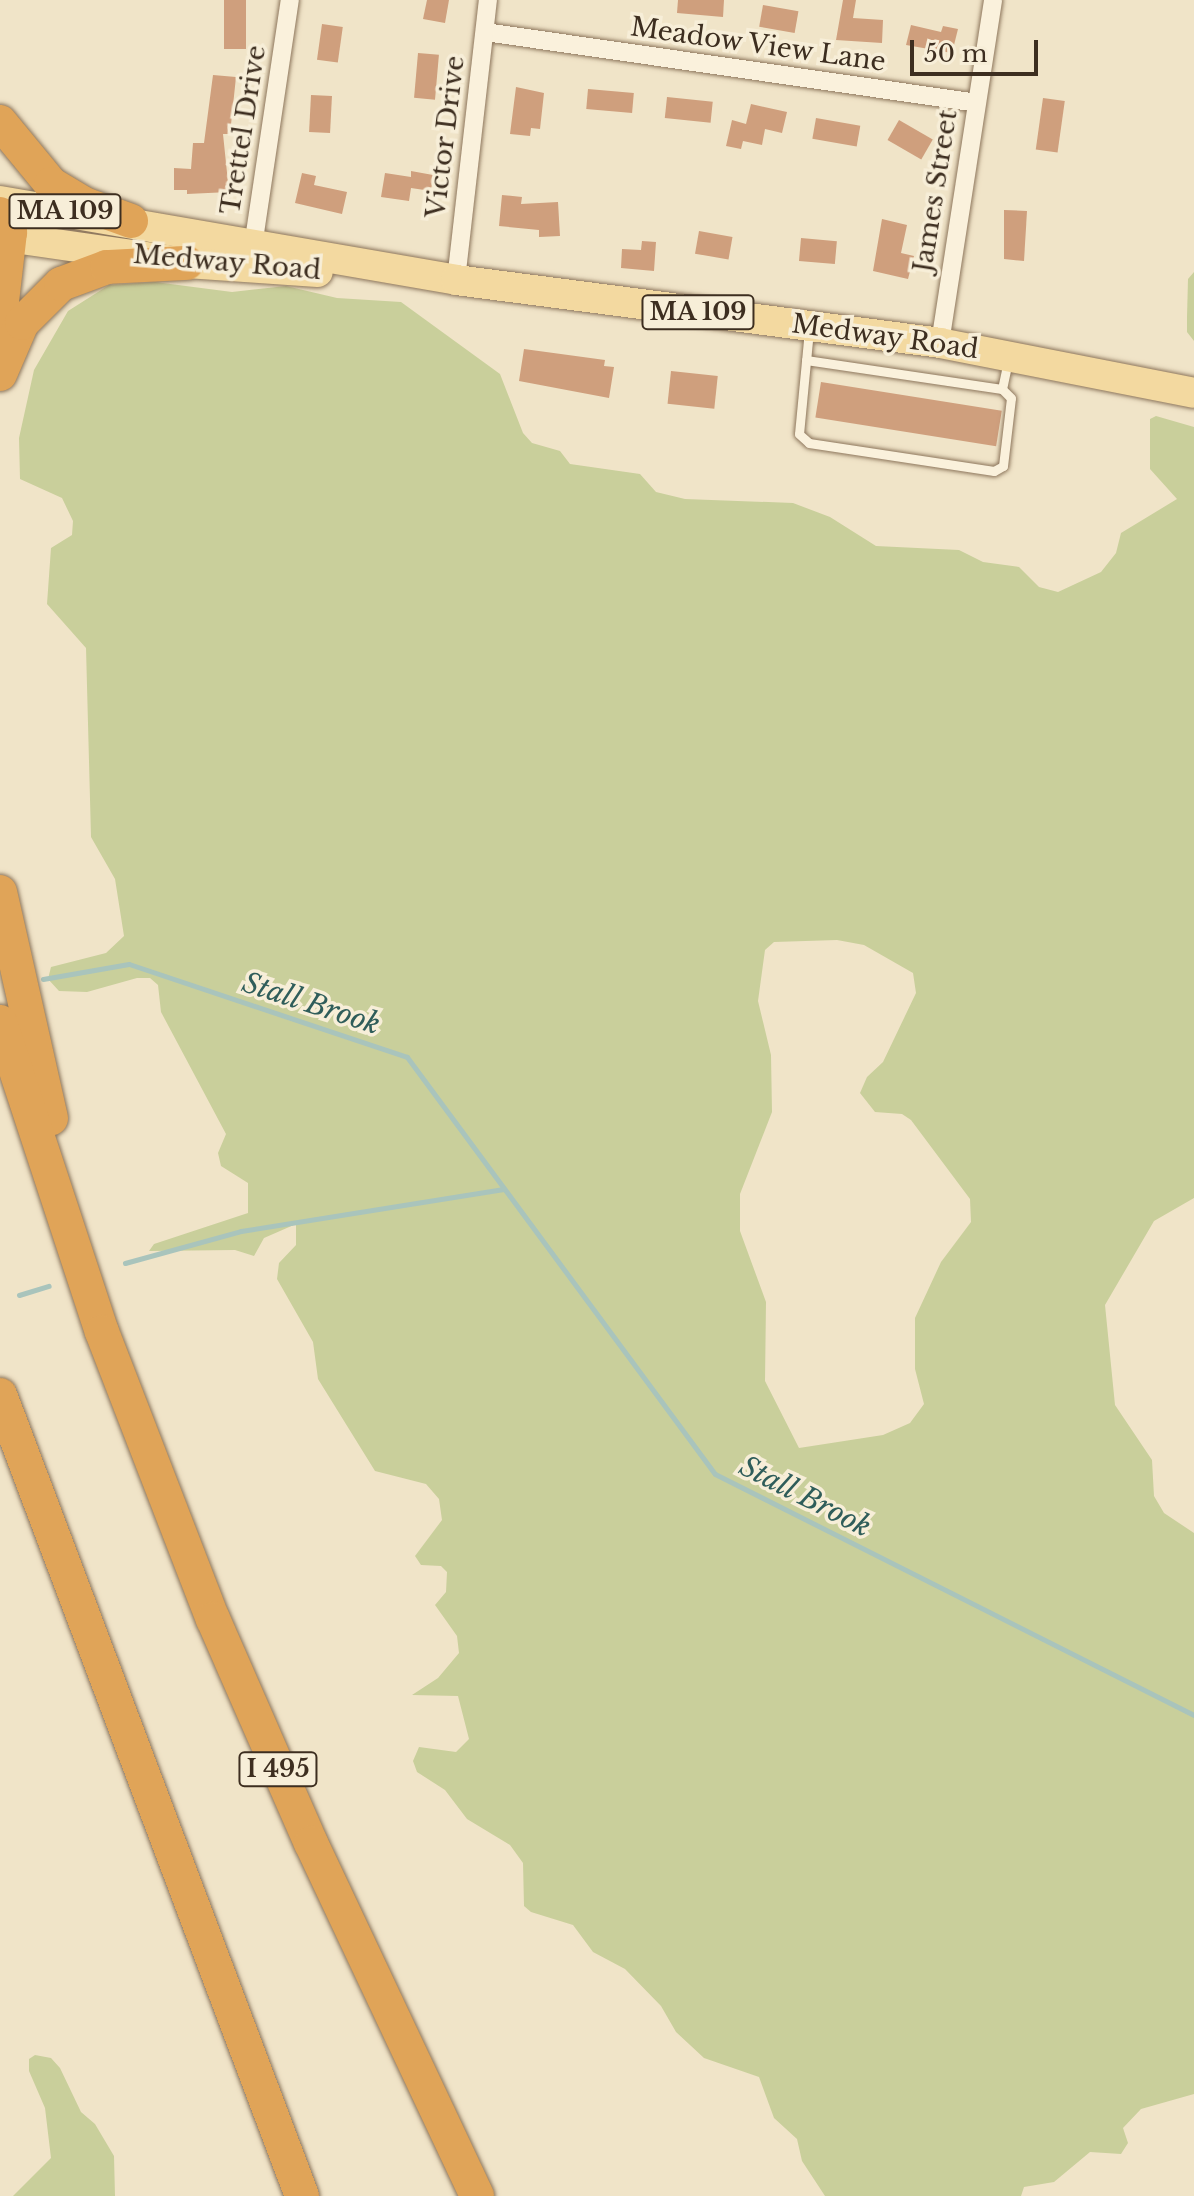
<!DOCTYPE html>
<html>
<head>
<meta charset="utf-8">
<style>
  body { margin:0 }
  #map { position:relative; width:1194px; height:2196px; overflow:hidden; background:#f0e4c8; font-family:"Libre Baskerville",serif }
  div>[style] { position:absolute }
  .green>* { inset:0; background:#c9cf9b }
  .stream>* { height:5px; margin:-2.5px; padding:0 2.5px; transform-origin:2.5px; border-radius:2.5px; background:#a9c4bc }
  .building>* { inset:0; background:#cf9f7d; transform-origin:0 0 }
  .roads { filter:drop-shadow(0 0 2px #8d765c) drop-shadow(0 0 2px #8d765c) }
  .lane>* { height:9px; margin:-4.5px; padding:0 4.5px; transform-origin:4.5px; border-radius:4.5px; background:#faf1dc }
  .street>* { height:18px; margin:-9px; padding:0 9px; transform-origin:9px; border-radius:9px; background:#faf1dc }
  .primary>* { height:30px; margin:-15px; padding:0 15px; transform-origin:15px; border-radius:15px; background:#f3d9a0 }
  .highway>* { height:34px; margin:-17px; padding:0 17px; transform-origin:17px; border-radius:17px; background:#e0a458 }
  span { translate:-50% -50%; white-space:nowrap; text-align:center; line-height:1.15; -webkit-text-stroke:7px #f7eed8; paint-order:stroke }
  .shield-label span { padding:2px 6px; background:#f7eed8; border:2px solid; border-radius:6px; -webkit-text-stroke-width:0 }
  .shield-label { font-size:24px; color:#3d2e20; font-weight:700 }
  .street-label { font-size:26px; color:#3d2e20 }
  .water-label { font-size:28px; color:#2f5d5a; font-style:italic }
  .scale { position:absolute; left:910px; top:40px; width:128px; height:36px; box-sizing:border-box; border:4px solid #3d2e20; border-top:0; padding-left:10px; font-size:24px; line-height:28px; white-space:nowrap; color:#3d2e20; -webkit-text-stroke:6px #f7eed8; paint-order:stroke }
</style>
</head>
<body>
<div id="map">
  <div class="green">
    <i style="clip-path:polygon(1194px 272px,1194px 341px,1187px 332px,1187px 317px,1188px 279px)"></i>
    <i style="clip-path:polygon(evenodd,155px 282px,232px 292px,286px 286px,337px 298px,401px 302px,500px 374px,523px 433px,532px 443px,560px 451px,570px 464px,640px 474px,656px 492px,685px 499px,793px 503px,830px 517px,876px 546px,959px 550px,983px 562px,1019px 567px,1039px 587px,1058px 592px,1101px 572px,1116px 553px,1121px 533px,1177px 499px,1150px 469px,1150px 419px,1156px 416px,1194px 427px,1194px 1198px,1154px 1221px,1105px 1305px,1115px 1405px,1152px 1460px,1154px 1496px,1164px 1513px,1194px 1533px,1194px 2094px,1141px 2109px,1123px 2128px,1128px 2143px,1121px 2154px,1090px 2152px,1054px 2182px,1024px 2187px,1021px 2196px,825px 2196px,802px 2161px,797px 2139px,774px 2118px,759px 2077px,704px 2058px,676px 2032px,661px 2006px,625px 1969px,593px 1952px,573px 1925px,531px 1912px,524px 1906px,523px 1863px,510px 1845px,467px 1819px,445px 1790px,417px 1772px,413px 1761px,419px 1747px,456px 1752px,469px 1739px,458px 1696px,412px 1695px,438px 1678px,459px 1653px,457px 1636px,435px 1605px,446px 1592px,447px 1572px,441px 1566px,421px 1565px,415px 1556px,442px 1520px,439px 1499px,426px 1484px,375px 1471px,318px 1379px,313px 1342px,277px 1279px,279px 1263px,296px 1245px,296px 1224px,264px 1238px,254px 1256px,235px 1250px,149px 1251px,154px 1244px,248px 1213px,248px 1183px,221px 1166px,218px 1153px,226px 1134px,161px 1012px,158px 985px,150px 978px,137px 978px,87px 992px,59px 991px,48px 979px,51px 967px,106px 953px,124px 936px,115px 879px,91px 837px,86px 648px,47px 604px,51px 548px,72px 535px,73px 521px,62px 498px,20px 479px,19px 438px,34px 370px,68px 311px,109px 285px,155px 282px,837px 940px,864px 945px,913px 973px,916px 993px,883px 1062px,867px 1077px,860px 1093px,875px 1112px,902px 1114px,911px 1120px,970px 1199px,971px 1222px,941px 1262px,915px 1318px,915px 1369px,924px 1404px,910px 1423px,883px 1435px,799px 1448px,765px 1381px,766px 1302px,740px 1231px,740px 1194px,772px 1112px,771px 1055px,758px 1001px,765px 950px,774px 942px,837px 940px)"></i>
    <i style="clip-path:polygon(35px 2055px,51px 2058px,60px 2068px,81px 2112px,95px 2124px,114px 2156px,115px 2196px,13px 2196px,51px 2158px,45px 2108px,29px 2071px,29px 2059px)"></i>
  </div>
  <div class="stream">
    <i style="left:43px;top:979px;width:87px;rotate:-9.9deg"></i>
    <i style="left:129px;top:964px;width:293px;rotate:18.5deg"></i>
    <i style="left:407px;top:1057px;width:518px;rotate:53.55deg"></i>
    <i style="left:715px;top:1474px;width:536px;rotate:26.71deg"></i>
    <i style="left:125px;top:1263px;width:120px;rotate:-15.4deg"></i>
    <i style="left:241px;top:1231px;width:266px;rotate:-9.1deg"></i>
    <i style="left:19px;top:1295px;width:31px;rotate:-17deg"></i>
  </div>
  <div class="building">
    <i style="left:224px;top:0;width:22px;height:49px"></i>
    <i style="clip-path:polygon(427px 0,449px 0,445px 23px,423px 19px)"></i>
    <i style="clip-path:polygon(678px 0,724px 0,723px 17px,677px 13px)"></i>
    <i style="clip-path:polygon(843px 0,856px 0,853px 18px,883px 20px,882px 43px,836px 40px)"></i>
    <i style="left:763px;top:5px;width:36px;height:22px;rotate:10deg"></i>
    <i style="left:322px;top:24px;width:21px;height:36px;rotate:8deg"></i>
    <i style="clip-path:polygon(911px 25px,941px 32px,943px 26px,958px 29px,952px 53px,906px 45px)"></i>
    <i style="left:418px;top:53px;width:21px;height:45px;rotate:5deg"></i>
    <i style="clip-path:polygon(213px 75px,236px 77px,230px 134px,223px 134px,229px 192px,187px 194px,187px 190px,174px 190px,174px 168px,191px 169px,193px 143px,204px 143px)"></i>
    <i style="clip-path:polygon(516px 87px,544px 93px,540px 129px,531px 128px,530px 136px,510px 134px)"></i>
    <i style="left:588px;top:89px;width:46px;height:20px;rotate:5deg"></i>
    <i style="left:311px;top:95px;width:21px;height:37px;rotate:3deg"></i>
    <i style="left:667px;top:97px;width:46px;height:21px;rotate:6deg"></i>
    <i style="left:1043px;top:98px;width:22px;height:52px;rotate:8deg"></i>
    <i style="clip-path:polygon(751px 104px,787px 112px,782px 133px,765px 129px,762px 145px,743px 141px,741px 149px,726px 146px,732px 120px,746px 124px)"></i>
    <i style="left:816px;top:118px;width:45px;height:21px;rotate:10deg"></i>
    <i style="left:899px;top:120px;width:39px;height:23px;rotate:30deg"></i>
    <i style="clip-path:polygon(411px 171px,433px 175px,431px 191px,411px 188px,409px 201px,381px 197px,385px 173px,411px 177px)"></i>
    <i style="clip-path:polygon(302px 173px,316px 176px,314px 185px,347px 192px,342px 214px,295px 203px)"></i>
    <i style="clip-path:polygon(502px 195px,522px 197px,521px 204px,558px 202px,560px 236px,539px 237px,539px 230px,499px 226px)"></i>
    <i style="clip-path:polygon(1004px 210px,1027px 211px,1024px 261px,1004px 259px)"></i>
    <i style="clip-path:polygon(882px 219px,907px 225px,901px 253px,914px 256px,908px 279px,873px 271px)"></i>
    <i style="left:699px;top:231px;width:34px;height:23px;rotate:10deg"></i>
    <i style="left:801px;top:238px;width:36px;height:23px;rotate:5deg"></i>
    <i style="clip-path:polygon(642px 241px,656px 242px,654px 271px,621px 268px,622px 249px,641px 250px)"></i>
    <i style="clip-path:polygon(524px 349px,605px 360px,604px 366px,614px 367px,609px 398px,519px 381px)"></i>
    <i style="left:671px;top:371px;width:47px;height:33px;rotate:6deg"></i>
    <i style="left:821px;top:382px;width:183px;height:36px;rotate:9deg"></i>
  </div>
  <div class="roads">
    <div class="lane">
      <i style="left:809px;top:330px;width:104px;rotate:95.5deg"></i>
      <i style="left:799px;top:434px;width:13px;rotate:42deg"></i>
      <i style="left:809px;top:443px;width:187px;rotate:8.6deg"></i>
      <i style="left:994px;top:471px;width:10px;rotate:-29deg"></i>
      <i style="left:1003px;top:466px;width:68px;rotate:-83.3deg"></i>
      <i style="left:1011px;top:398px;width:13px;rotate:-135deg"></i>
      <i style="left:1002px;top:389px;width:29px;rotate:-78deg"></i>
      <i style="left:806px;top:360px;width:198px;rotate:8.4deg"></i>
    </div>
    <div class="street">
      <i style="left:485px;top:32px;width:496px;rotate:8.2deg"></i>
      <i style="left:252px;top:253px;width:256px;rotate:-81.5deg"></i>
      <i style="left:456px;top:280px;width:282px;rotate:-83.5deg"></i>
      <i style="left:940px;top:343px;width:347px;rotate:-81.2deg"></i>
    </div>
    <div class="primary">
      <i style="left:0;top:201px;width:463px;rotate:9.8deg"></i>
      <i style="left:456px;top:280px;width:488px;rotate:7.4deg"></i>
      <i style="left:940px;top:343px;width:259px;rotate:11.1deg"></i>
      <i style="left:0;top:236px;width:189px;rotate:8.2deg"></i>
      <i style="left:187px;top:263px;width:131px;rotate:3.9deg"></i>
    </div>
    <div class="highway">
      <i style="left:0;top:122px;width:80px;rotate:50.6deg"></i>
      <i style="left:51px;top:184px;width:39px;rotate:31deg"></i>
      <i style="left:84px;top:204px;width:50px;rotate:19.9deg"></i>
      <i style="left:0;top:214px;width:21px;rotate:61deg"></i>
      <i style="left:10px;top:232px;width:87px;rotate:96.6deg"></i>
      <i style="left:0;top:374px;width:56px;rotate:-66.7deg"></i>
      <i style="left:22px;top:323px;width:55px;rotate:-45deg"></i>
      <i style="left:61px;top:284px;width:49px;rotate:-20.3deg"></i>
      <i style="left:107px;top:267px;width:80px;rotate:-2.9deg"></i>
      <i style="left:0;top:892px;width:232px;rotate:77.3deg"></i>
      <i style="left:0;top:1022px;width:326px;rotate:71.8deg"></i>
      <i style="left:102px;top:1332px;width:308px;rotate:68.9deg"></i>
      <i style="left:213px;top:1619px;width:244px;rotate:66.4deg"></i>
      <i style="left:311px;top:1843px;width:390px;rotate:64.8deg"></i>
      <i style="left:0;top:1395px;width:856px;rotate:69.34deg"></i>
    </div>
  </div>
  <div class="shield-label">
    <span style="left:65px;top:211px">MA 109</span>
    <span style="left:698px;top:312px">MA 109</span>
    <span style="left:278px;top:1769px">I 495</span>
  </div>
  <div class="street-label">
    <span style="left:758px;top:45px;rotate:8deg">Meadow View Lane</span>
    <span style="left:244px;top:130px;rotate:-81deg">Trettel Drive</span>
    <span style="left:446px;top:137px;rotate:-83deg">Victor Drive</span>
    <span style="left:936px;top:191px;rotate:-81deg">James Street</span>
    <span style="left:227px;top:263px;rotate:5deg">Medway Road</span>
    <span style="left:885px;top:337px;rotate:8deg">Medway Road</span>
  </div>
  <div class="water-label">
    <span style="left:311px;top:1004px;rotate:18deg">Stall Brook</span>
    <span style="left:805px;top:1497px;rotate:27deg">Stall Brook</span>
  </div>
  <div class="scale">50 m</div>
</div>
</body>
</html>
